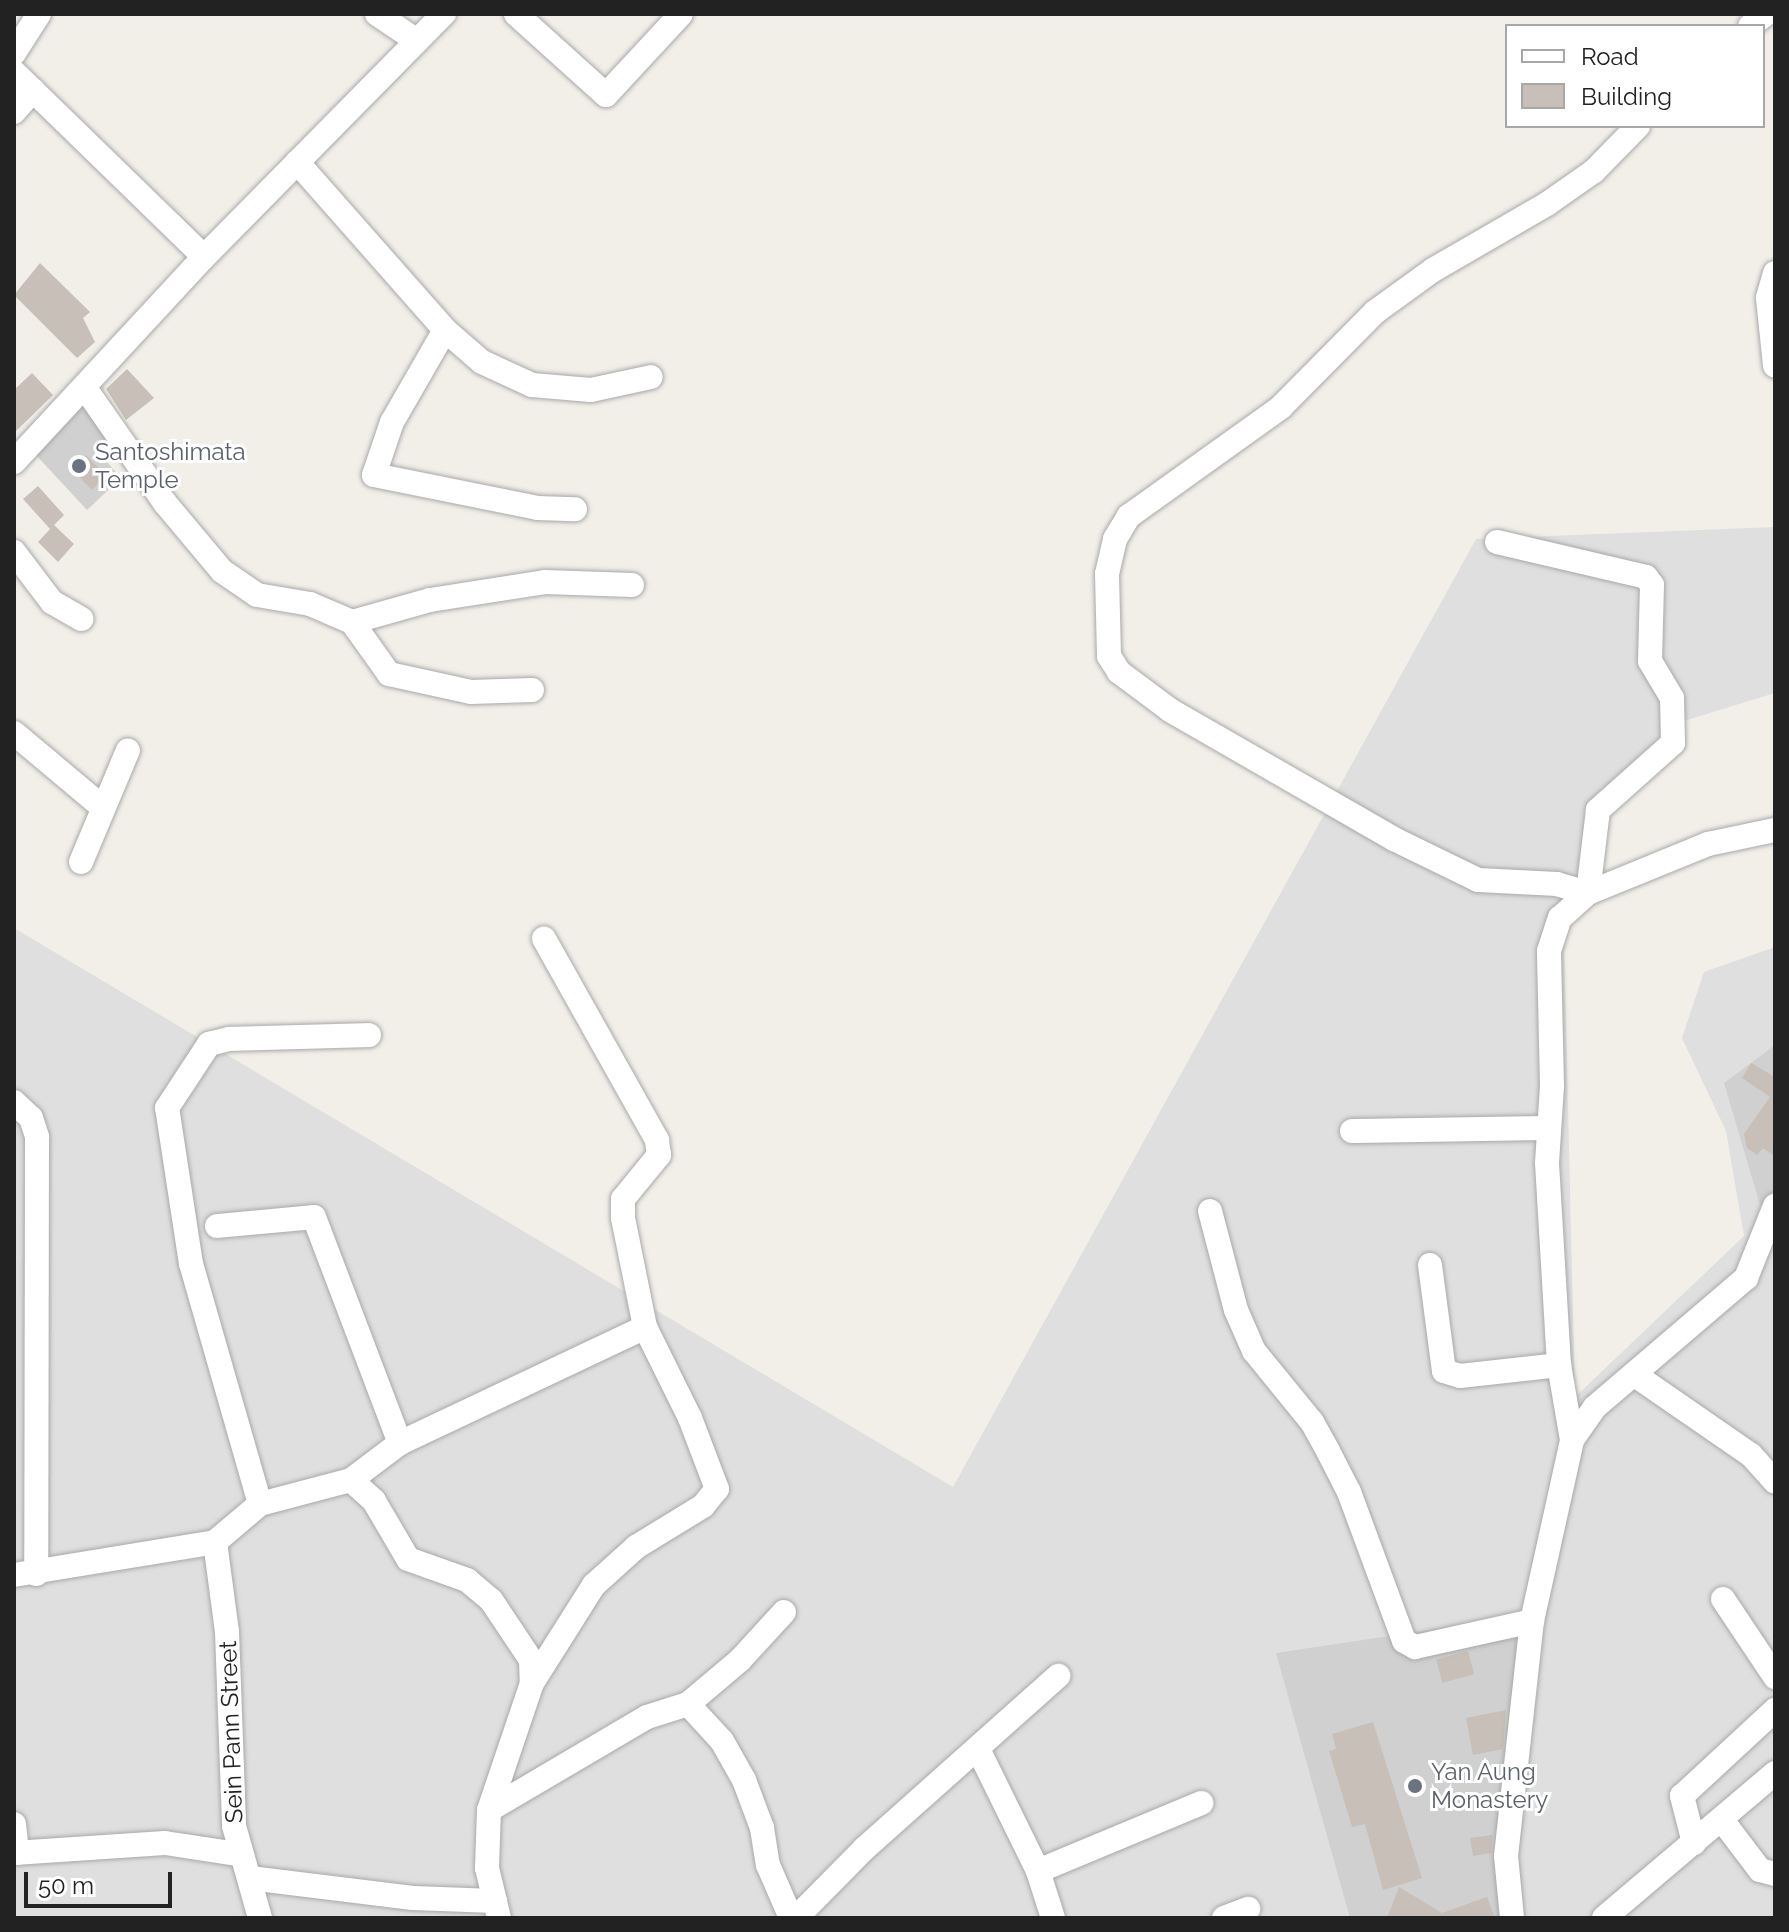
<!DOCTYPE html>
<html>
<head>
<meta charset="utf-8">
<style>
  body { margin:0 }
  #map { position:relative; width:1789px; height:1932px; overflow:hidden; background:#f2efe9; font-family:Raleway,sans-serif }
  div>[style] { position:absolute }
  .residential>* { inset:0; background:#e0dfdf }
  .religious>* { inset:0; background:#d0d0d0 }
  .building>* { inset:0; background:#c7bfb8; transform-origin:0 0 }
  .roads { filter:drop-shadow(0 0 2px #a9a9a9) drop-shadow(0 0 2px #a9a9a9) }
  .minor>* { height:24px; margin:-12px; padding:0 12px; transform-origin:12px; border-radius:12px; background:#fff }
  .dots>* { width:22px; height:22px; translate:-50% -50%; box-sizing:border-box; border:4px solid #fff; border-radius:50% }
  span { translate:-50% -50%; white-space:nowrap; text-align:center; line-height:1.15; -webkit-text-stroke:6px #fff; paint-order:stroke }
  .worship-label { font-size:24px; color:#5b616d }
  .left { translate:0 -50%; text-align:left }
  .street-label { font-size:24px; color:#222 }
  .frame { position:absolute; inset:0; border:16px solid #222; pointer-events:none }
  .legend { position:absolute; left:1505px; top:24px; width:260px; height:104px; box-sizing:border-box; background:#fff; border:2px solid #a7a7a7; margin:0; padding:10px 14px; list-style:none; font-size:24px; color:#222 }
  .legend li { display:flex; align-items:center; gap:16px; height:40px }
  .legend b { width:40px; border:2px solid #a7a7a7 }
  .scale { position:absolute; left:24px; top:1872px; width:148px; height:36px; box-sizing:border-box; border:4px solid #222; border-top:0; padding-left:10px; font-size:24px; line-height:28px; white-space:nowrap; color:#222; -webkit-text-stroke:6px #fff; paint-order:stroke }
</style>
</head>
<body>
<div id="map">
  <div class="residential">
    <i style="clip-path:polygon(1775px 527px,1775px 693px,1671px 725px,1601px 804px,1564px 939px,1575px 1397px,1744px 1236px,1726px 1131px,1682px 1038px,1704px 972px,1775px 947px,1775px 1918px,14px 1918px,14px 928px,953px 1487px,1476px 539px)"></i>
  </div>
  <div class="religious">
    <i style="clip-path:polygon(87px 402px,119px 437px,101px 455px,121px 478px,87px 510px,36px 455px)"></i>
    <i style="clip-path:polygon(1775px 1045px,1775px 1212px,1760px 1205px,1724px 1083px)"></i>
    <i style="clip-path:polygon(1530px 1615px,1507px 1918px,1350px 1918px,1276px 1653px)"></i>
  </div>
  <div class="building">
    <i style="clip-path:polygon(40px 263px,90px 312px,83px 318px,95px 342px,77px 358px,14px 295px)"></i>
    <i style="clip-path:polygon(127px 369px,154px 398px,126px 420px,106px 389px)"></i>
    <i style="clip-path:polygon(32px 373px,53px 395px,14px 433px,14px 390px)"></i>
    <i style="left:86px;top:455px;width:29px;height:20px;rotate:46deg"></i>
    <i style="clip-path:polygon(38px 486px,64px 515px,54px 525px,74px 544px,58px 562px,38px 542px,50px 529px,23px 499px)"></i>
    <i style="clip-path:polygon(1751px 1063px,1775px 1077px,1775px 1156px,1763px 1148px,1757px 1155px,1747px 1148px,1744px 1134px,1770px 1097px,1742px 1078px)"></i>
    <i style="left:1468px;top:1651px;width:24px;height:33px;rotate:75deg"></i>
    <i style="clip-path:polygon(1506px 1710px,1503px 1749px,1473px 1755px,1466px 1718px)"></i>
    <i style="clip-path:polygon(1373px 1722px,1422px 1878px,1383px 1890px,1365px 1824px,1352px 1827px,1329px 1751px,1336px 1749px,1332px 1734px)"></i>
    <i style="clip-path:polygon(1493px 1835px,1491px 1853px,1473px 1856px,1470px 1838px)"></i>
    <i style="clip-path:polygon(1399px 1887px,1442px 1913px,1487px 1897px,1495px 1918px,1387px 1918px)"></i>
  </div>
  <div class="roads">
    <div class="minor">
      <i style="left:377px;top:14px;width:48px;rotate:34deg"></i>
      <i style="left:516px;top:14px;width:121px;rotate:42deg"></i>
      <i style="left:606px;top:95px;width:110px;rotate:-47.2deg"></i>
      <i style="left:1750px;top:26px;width:20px;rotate:-37deg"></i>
      <i style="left:14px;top:53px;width:46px;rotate:-57.3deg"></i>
      <i style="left:14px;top:72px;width:265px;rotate:44.2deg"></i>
      <i style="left:14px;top:112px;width:29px;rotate:-49deg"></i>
      <i style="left:297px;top:162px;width:224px;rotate:48.6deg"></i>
      <i style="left:445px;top:330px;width:106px;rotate:119.9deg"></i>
      <i style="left:392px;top:422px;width:56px;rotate:108.8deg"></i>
      <i style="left:374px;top:475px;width:166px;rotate:11.4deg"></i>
      <i style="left:537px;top:508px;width:38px;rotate:2deg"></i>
      <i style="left:1775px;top:273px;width:26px;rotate:106deg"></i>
      <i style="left:1768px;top:298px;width:68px;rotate:84.1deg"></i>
      <i style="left:445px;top:330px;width:49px;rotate:40.9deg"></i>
      <i style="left:482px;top:362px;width:55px;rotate:24.7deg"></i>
      <i style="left:532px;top:385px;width:59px;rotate:4.8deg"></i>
      <i style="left:591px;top:390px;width:61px;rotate:-12.2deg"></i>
      <i style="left:85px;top:388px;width:140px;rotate:55.2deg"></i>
      <i style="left:165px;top:503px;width:89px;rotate:50deg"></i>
      <i style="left:222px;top:571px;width:42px;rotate:34.4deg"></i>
      <i style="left:257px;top:595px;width:54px;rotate:9.6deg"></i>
      <i style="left:310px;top:604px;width:46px;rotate:23.2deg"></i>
      <i style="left:352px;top:622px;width:64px;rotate:54.6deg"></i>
      <i style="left:389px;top:674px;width:84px;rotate:12.4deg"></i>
      <i style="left:471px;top:692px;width:61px;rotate:-1.9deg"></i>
      <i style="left:14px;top:462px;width:280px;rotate:-47.2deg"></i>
      <i style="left:204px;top:257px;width:342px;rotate:-45.4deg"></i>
      <i style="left:1497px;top:542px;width:153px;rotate:13.2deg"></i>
      <i style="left:1646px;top:577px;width:10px;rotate:53deg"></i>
      <i style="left:1652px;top:585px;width:76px;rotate:91.5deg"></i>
      <i style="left:1650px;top:661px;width:43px;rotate:59.3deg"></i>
      <i style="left:1672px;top:698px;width:45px;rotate:88.7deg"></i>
      <i style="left:1673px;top:743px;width:101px;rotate:138.2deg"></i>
      <i style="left:1598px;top:810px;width:84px;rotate:96.9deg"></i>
      <i style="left:1588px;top:893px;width:32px;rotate:-164deg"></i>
      <i style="left:1557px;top:884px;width:79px;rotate:-177.1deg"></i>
      <i style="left:1478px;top:880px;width:93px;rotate:-154deg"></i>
      <i style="left:1394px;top:839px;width:258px;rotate:-150.1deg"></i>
      <i style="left:1170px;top:710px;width:64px;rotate:-143.3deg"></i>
      <i style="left:1119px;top:672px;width:19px;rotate:-122deg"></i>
      <i style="left:1109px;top:656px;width:82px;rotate:-91.4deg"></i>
      <i style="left:1107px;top:574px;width:36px;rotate:-77deg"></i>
      <i style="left:1115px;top:539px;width:27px;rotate:-59deg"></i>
      <i style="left:1129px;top:516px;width:187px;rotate:-35.6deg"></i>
      <i style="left:1281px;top:407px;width:134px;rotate:-45.3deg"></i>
      <i style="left:1375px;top:312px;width:72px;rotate:-35.9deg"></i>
      <i style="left:1433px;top:270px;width:132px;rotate:-30.1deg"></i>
      <i style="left:1547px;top:204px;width:57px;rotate:-35.1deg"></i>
      <i style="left:1594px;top:171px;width:63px;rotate:-45.6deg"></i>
      <i style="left:14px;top:552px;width:63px;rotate:52.8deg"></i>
      <i style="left:52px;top:602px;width:34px;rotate:30deg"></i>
      <i style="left:352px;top:622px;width:81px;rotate:-15.8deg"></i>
      <i style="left:430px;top:600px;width:116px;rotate:-8.9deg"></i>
      <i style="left:545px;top:582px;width:87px;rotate:2deg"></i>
      <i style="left:14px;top:733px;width:114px;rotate:40deg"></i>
      <i style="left:81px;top:862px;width:121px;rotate:-67.2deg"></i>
      <i style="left:14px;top:1102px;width:23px;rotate:43deg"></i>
      <i style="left:31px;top:1118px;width:20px;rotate:72deg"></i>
      <i style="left:37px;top:1137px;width:437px;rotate:90.1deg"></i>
      <i style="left:1352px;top:1131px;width:197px;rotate:-0.9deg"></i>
      <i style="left:1210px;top:1211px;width:102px;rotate:75.3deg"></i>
      <i style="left:1236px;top:1310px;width:45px;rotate:66.3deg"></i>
      <i style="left:1254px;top:1351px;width:92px;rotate:50.8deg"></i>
      <i style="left:1312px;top:1422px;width:33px;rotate:61deg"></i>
      <i style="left:1328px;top:1451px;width:46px;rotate:62.9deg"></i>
      <i style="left:1349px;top:1492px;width:159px;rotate:69.7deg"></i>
      <i style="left:1404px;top:1641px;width:13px;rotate:29deg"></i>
      <i style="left:1415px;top:1647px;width:120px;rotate:-12.5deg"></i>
      <i style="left:217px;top:1226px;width:97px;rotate:-5.3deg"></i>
      <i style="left:314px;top:1217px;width:242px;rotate:69.2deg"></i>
      <i style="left:1430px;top:1265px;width:107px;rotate:82.5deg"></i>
      <i style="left:1444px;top:1371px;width:17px;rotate:17deg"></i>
      <i style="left:1460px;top:1376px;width:100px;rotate:-6.3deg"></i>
      <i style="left:1635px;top:1375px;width:141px;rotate:34.6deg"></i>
      <i style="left:1751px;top:1455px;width:36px;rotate:48deg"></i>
      <i style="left:1572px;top:1440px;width:76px;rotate:-99.8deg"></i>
      <i style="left:1559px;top:1365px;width:202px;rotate:-93.4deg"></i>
      <i style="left:1547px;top:1163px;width:77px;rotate:-86.3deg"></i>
      <i style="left:1552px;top:1086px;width:135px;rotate:-91.3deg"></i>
      <i style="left:1549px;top:951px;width:35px;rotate:-72deg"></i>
      <i style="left:1560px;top:918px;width:38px;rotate:-42deg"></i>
      <i style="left:1588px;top:893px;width:130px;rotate:-22.2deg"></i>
      <i style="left:1708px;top:844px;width:68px;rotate:-11.8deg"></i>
      <i style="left:351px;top:1480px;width:61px;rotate:-37.1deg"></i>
      <i style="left:400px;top:1443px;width:271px;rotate:-25.3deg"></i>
      <i style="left:260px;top:1504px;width:250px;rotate:-106deg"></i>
      <i style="left:191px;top:1264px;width:158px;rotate:-98.7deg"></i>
      <i style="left:167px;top:1108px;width:77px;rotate:-56.7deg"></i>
      <i style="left:209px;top:1044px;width:21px;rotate:-14deg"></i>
      <i style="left:229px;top:1039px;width:140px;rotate:-1.6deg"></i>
      <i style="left:215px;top:1542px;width:91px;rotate:82.4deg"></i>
      <i style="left:227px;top:1632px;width:194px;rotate:87.9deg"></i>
      <i style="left:234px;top:1826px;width:96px;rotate:74.2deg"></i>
      <i style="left:14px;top:1575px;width:204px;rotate:-9.3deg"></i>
      <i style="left:215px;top:1542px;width:59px;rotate:-40.2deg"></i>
      <i style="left:260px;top:1504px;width:94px;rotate:-14.8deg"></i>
      <i style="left:351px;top:1480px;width:31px;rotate:42deg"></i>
      <i style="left:374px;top:1501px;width:67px;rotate:59.6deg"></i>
      <i style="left:408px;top:1559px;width:63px;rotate:19.6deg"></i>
      <i style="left:467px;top:1580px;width:31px;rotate:40deg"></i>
      <i style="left:491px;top:1600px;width:72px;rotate:56.3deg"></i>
      <i style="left:531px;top:1660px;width:23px;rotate:88deg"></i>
      <i style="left:532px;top:1683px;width:134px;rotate:108.7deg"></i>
      <i style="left:489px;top:1810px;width:58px;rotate:92deg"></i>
      <i style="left:487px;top:1868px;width:51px;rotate:76.5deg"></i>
      <i style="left:1723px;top:1599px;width:94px;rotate:56.3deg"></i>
      <i style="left:532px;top:1683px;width:116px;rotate:-57.7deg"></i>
      <i style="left:594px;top:1585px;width:57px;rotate:-42.1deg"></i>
      <i style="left:636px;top:1547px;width:79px;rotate:-31.5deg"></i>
      <i style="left:703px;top:1506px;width:22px;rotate:-51deg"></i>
      <i style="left:717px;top:1489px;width:76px;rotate:-110.8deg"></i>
      <i style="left:690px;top:1418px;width:102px;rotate:-116.3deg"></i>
      <i style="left:645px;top:1327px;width:111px;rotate:-101.4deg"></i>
      <i style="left:623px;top:1218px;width:19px;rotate:-90deg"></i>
      <i style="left:623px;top:1199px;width:57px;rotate:-50.7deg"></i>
      <i style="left:659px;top:1155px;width:15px;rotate:-98deg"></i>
      <i style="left:657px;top:1140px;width:231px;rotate:-119.3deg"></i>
      <i style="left:688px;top:1704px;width:50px;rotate:47.4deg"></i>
      <i style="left:722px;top:1741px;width:45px;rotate:60.6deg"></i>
      <i style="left:744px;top:1780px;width:51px;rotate:69.4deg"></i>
      <i style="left:762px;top:1828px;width:37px;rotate:81deg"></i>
      <i style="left:768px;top:1865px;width:58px;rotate:66.5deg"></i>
      <i style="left:979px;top:1751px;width:134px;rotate:63.8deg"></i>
      <i style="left:1038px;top:1871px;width:49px;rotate:72.3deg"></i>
      <i style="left:489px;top:1810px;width:183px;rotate:-30.5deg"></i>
      <i style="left:647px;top:1717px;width:43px;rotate:-17.6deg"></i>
      <i style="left:688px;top:1704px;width:68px;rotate:-40.2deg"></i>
      <i style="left:740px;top:1660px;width:65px;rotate:-47.5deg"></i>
      <i style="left:1722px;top:1820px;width:63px;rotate:52.8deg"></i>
      <i style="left:1760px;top:1870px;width:16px;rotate:15deg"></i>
      <i style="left:14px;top:1824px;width:29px;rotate:84deg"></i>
      <i style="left:1694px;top:1843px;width:49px;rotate:-104.3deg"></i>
      <i style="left:1682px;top:1796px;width:127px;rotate:-42.8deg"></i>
      <i style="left:14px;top:1853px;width:151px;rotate:-3.8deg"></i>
      <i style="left:165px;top:1843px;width:74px;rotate:8.6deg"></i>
      <i style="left:1038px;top:1871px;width:177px;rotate:-22.6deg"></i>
      <i style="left:250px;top:1878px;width:164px;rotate:7deg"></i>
      <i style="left:413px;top:1898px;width:82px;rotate:2.1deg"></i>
      <i style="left:796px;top:1918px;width:98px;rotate:-45.4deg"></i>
      <i style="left:865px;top:1848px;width:259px;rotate:-41.7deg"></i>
      <i style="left:1224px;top:1918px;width:26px;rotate:-21deg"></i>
      <i style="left:1512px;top:1918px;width:62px;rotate:-95.5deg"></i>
      <i style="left:1506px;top:1856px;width:236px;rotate:-83.7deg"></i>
      <i style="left:1532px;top:1621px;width:185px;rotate:-77.5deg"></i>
      <i style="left:1572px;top:1440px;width:40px;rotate:-55.1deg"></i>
      <i style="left:1595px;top:1407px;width:199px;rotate:-40.5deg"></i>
      <i style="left:1746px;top:1278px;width:78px;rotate:-68.1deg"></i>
      <i style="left:1604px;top:1918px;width:224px;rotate:-40.3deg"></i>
    </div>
  </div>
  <div class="dots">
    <i style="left:79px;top:466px;background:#6b7280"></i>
    <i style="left:1415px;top:1786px;background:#6b7280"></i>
  </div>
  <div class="worship-label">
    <span class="left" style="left:95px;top:466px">Santoshimata<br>Temple</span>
    <span class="left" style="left:1431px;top:1786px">Yan Aung<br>Monastery</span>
  </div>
  <div class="street-label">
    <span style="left:231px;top:1732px;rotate:-92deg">Sein Pann Street</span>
  </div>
  <div class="frame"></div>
  <ul class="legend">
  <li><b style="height:10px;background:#fff"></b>Road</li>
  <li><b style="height:22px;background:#c7bfb8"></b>Building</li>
  </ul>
  <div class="scale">50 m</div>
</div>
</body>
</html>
